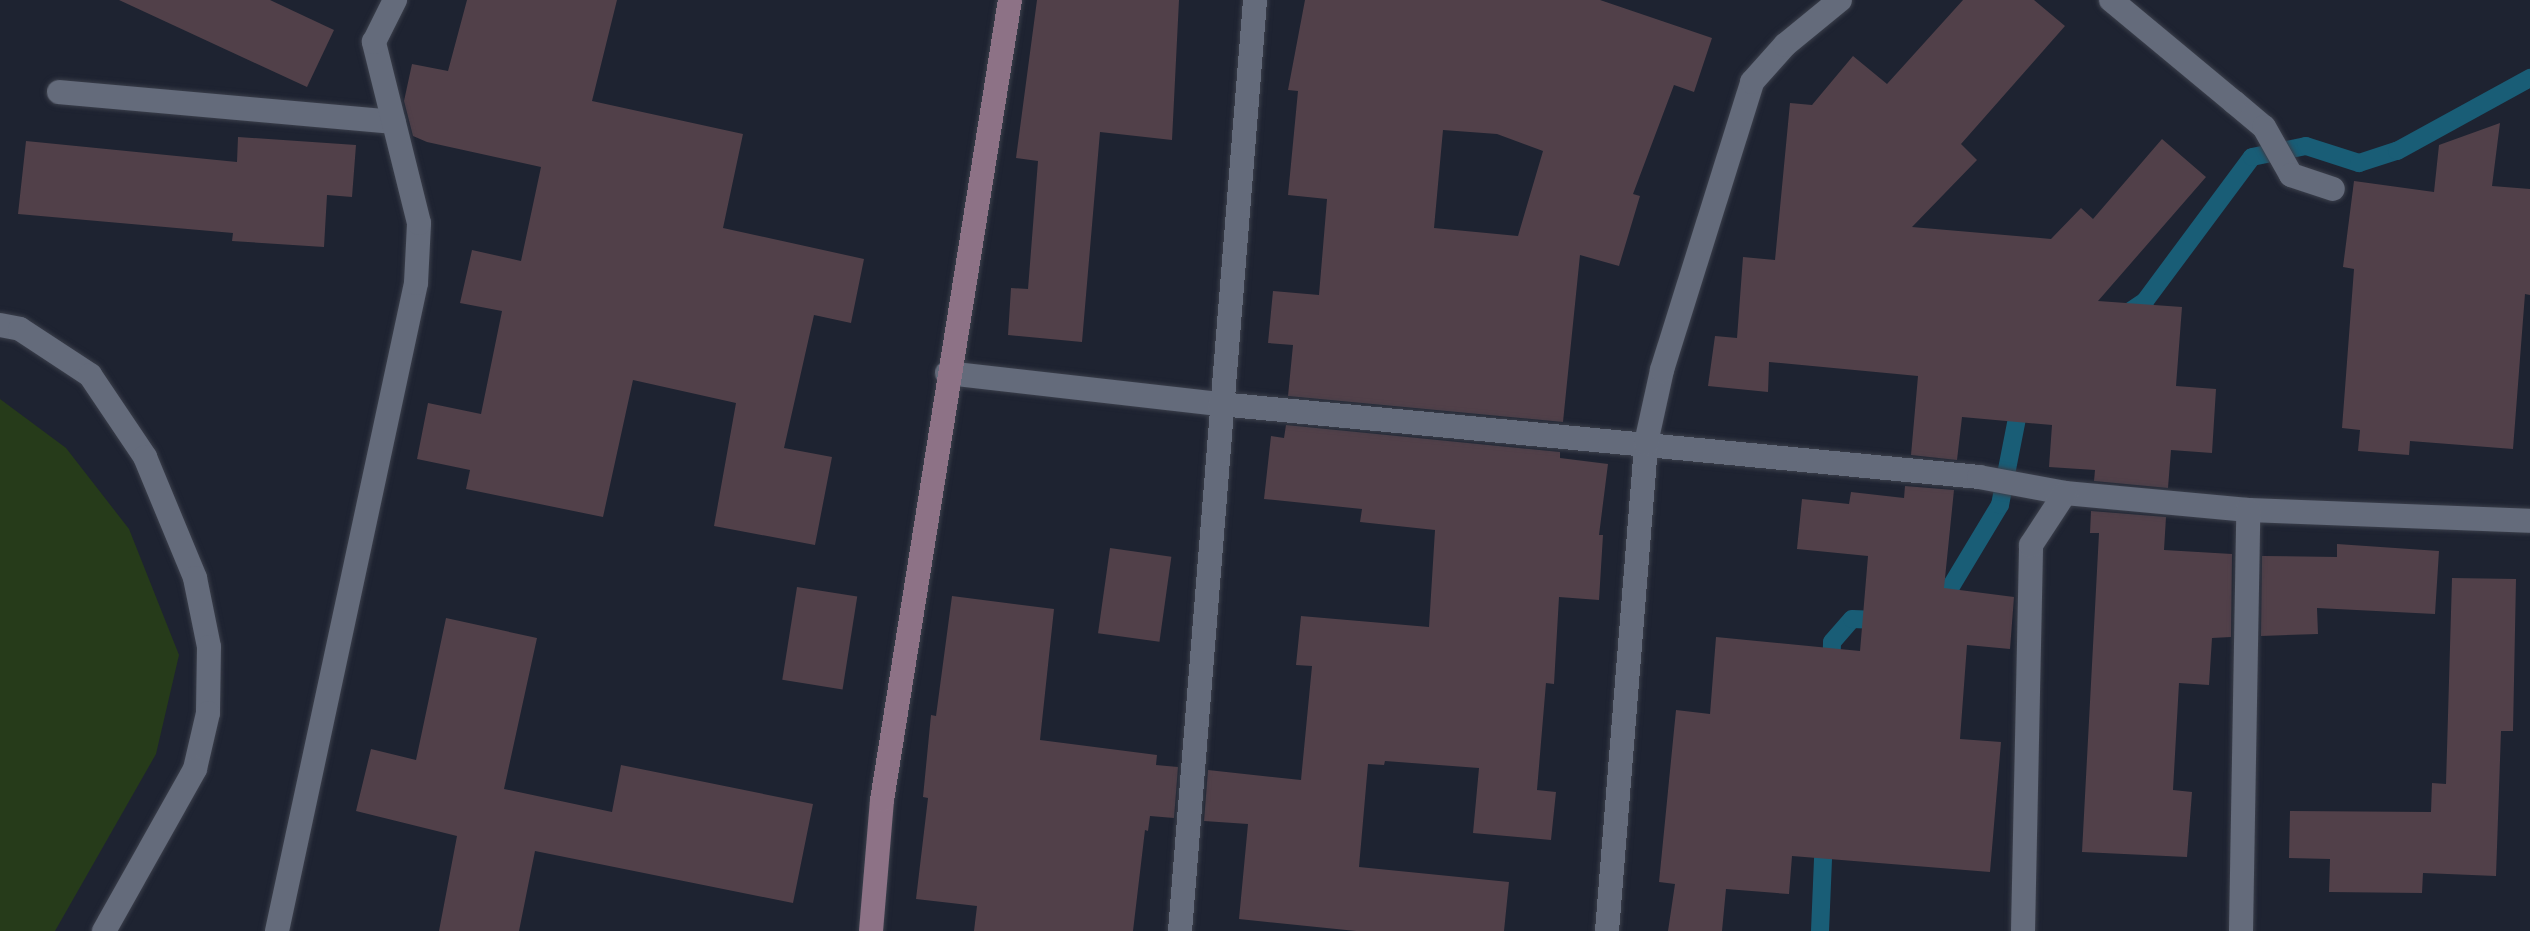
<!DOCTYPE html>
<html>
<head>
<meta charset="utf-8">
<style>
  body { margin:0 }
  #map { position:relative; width:2530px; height:931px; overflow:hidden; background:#1e2331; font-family:"Titillium Web",sans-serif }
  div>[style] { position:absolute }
  .green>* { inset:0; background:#263b1a }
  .stream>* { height:18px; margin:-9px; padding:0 9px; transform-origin:9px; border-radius:9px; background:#195d76 }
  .building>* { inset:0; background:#514049; transform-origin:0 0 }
  .roads { filter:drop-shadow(0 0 2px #3b3f4b) drop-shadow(0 0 2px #3b3f4b) }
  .lane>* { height:24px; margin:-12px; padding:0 12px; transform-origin:12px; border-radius:12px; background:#646b7b }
  .street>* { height:24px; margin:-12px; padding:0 12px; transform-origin:12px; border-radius:12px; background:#646b7b }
  .secondary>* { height:24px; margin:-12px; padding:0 12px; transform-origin:12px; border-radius:12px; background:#8d7286 }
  span { translate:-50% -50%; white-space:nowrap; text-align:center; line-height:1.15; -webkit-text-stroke:6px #151a27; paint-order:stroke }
</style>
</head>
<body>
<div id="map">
  <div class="green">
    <i style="clip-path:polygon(0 399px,66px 448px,129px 529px,179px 655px,156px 754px,55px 931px,0 931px)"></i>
  </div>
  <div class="stream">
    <i style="left:2123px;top:316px;width:27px;rotate:-34deg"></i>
    <i style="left:2145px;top:301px;width:179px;rotate:-53.4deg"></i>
    <i style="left:2252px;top:157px;width:55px;rotate:-11.5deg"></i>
    <i style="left:2306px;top:146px;width:56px;rotate:17.8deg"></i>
    <i style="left:2359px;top:163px;width:40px;rotate:-18deg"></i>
    <i style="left:2397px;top:151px;width:152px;rotate:-28.8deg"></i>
    <i style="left:1935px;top:607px;width:7px;rotate:-34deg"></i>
    <i style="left:1941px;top:603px;width:114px;rotate:-59deg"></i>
    <i style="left:2000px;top:505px;width:109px;rotate:-78.9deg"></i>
    <i style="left:1831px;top:672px;width:30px;rotate:-88deg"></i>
    <i style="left:1832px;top:642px;width:30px;rotate:-49deg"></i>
    <i style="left:1852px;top:619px;width:34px;rotate:2deg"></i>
    <i style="left:1820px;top:931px;width:97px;rotate:-87.6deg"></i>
  </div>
  <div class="building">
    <i style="clip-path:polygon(119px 0,270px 0,334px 30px,307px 87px)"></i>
    <i style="clip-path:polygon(467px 0,617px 0,592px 101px,743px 134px,723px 228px,864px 259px,851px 323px,814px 315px,784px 448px,832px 457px,815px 545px,714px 526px,736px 403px,633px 380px,603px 517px,466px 489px,470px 470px,417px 459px,428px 403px,481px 414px,502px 311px,460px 303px,472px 250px,521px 261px,541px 167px,427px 142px,413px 136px,404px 101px,412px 64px,448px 71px)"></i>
    <i style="clip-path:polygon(1037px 0,1179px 0,1172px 140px,1100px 132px,1082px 342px,1008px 335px,1011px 288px,1028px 289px,1038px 161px,1016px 158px)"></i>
    <i style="clip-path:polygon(evenodd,1305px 0,1600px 0,1712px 38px,1694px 92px,1674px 85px,1633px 194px,1640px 196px,1619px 266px,1580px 255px,1563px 422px,1288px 396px,1293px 345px,1268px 343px,1273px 291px,1319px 295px,1327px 199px,1288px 195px,1298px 91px,1288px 90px,1305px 0,1443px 130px,1497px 134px,1543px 151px,1518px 236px,1434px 228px,1443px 130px)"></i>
    <i style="clip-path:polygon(1963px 0,2034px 0,2065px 26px,1961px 144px,1977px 160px,1912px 227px,2051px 239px,2081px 208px,2093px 219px,2162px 139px,2206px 177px,2098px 301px,2182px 307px,2176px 386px,2216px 389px,2212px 453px,2171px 450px,2168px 488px,2094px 481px,2095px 470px,2049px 467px,2052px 425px,1962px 417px,1957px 460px,1911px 455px,1918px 376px,1769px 362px,1768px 392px,1708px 386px,1715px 336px,1737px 338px,1743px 257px,1775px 260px,1790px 103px,1812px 105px,1853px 56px,1887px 84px)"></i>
    <i style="clip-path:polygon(2500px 123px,2492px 186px,2530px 189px,2530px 295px,2525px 294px,2513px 449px,2410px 441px,2409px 455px,2358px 451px,2360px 430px,2342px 428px,2354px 269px,2343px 267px,2354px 181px,2434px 192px,2439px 145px)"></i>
    <i style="clip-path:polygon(238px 137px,356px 145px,352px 197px,327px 195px,324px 247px,232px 241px,233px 233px,18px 214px,26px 141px,237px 162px)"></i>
    <i style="clip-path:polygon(1286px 425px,1560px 452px,1560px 458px,1608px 464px,1599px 535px,1603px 535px,1599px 600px,1559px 597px,1554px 684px,1546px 683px,1537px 790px,1556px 792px,1551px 840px,1473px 833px,1479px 768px,1385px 761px,1384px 765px,1368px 764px,1359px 867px,1509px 882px,1504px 931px,1356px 931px,1239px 919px,1248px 824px,1204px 821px,1208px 770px,1301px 780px,1312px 666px,1296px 665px,1301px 616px,1429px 627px,1435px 530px,1360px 522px,1362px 509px,1264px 499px,1271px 436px,1284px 438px)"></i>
    <i style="clip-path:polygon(1905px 486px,1954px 490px,1944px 588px,2014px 597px,2010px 649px,1967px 645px,1960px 739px,2001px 742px,1990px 872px,1792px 856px,1789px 894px,1726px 889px,1722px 931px,1668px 931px,1675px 884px,1659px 882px,1676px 710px,1710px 714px,1716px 637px,1860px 651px,1868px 556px,1797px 549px,1802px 499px,1849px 504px,1851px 492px,1904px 498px)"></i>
    <i style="clip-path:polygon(2091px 511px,2166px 517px,2164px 550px,2232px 554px,2231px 637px,2212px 638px,2209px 685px,2179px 683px,2173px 790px,2192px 792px,2187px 857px,2082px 852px,2099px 533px,2090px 533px)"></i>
    <i style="clip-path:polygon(2337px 544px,2439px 551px,2435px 614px,2317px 608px,2318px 634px,2261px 636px,2262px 556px,2337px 557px)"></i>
    <i style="left:1110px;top:548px;width:62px;height:86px;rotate:8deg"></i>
    <i style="clip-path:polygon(2452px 578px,2516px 579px,2513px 731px,2501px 731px,2496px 876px,2423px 873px,2422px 893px,2329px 892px,2330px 859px,2289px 858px,2290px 811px,2431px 812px,2432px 783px,2446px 784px)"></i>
    <i style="left:797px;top:587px;width:61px;height:94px;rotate:9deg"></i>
    <i style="clip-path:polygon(952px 596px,1054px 609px,1040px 740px,1157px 755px,1156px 765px,1178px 767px,1174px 818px,1150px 816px,1148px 831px,1145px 830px,1133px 931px,974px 931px,977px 906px,916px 899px,928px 798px,923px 797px,931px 715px,936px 716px)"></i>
    <i style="clip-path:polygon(446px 618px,537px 638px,504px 789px,612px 812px,621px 765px,813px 804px,793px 903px,535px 851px,519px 931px,439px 931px,457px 836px,356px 811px,371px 749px,416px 760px)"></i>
  </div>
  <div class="roads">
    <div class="lane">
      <i style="left:59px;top:92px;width:336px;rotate:5.1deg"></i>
      <i style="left:2234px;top:102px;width:39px;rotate:40deg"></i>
      <i style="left:2264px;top:127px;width:55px;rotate:60.6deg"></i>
      <i style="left:2291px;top:175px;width:44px;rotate:18.4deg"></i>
      <i style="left:0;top:325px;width:20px;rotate:11deg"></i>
      <i style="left:20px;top:329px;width:84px;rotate:33.3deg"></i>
      <i style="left:90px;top:375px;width:99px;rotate:56.1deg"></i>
      <i style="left:145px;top:457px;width:131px;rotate:67.5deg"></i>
      <i style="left:195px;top:578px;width:70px;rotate:78.5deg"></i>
      <i style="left:209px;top:647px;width:66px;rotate:90.9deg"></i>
      <i style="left:208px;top:713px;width:57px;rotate:103.1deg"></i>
      <i style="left:195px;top:769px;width:186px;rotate:119.3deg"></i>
    </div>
    <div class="street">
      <i style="left:2111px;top:0;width:160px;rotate:39.7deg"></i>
      <i style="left:947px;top:373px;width:275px;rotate:6.5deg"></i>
      <i style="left:1220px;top:404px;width:763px;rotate:5.49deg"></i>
      <i style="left:1979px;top:477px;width:87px;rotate:10.5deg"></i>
      <i style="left:2065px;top:493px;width:184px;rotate:5.3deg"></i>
      <i style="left:2248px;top:510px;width:282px;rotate:2.2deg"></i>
      <i style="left:277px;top:931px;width:663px;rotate:-77.89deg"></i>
      <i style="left:416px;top:283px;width:60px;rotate:-87.1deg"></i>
      <i style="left:419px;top:223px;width:187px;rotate:-104deg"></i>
      <i style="left:374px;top:42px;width:47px;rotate:-63.4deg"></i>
      <i style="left:1180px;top:931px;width:934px;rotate:-85.39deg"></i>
      <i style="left:1607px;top:931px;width:490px;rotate:-85.4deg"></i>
      <i style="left:1646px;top:443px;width:75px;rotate:-77.6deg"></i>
      <i style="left:1662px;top:370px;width:302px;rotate:-72.6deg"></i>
      <i style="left:1752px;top:82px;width:50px;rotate:-48.3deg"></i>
      <i style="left:1785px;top:45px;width:71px;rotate:-39.3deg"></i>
      <i style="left:2023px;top:931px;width:386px;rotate:-88.8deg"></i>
      <i style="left:2031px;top:545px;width:62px;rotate:-56.8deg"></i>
      <i style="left:2241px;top:931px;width:421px;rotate:-89deg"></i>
    </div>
    <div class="secondary">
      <i style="left:871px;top:931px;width:131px;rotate:-85.2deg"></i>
      <i style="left:882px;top:800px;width:810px;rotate:-80.91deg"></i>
    </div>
  </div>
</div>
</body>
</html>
